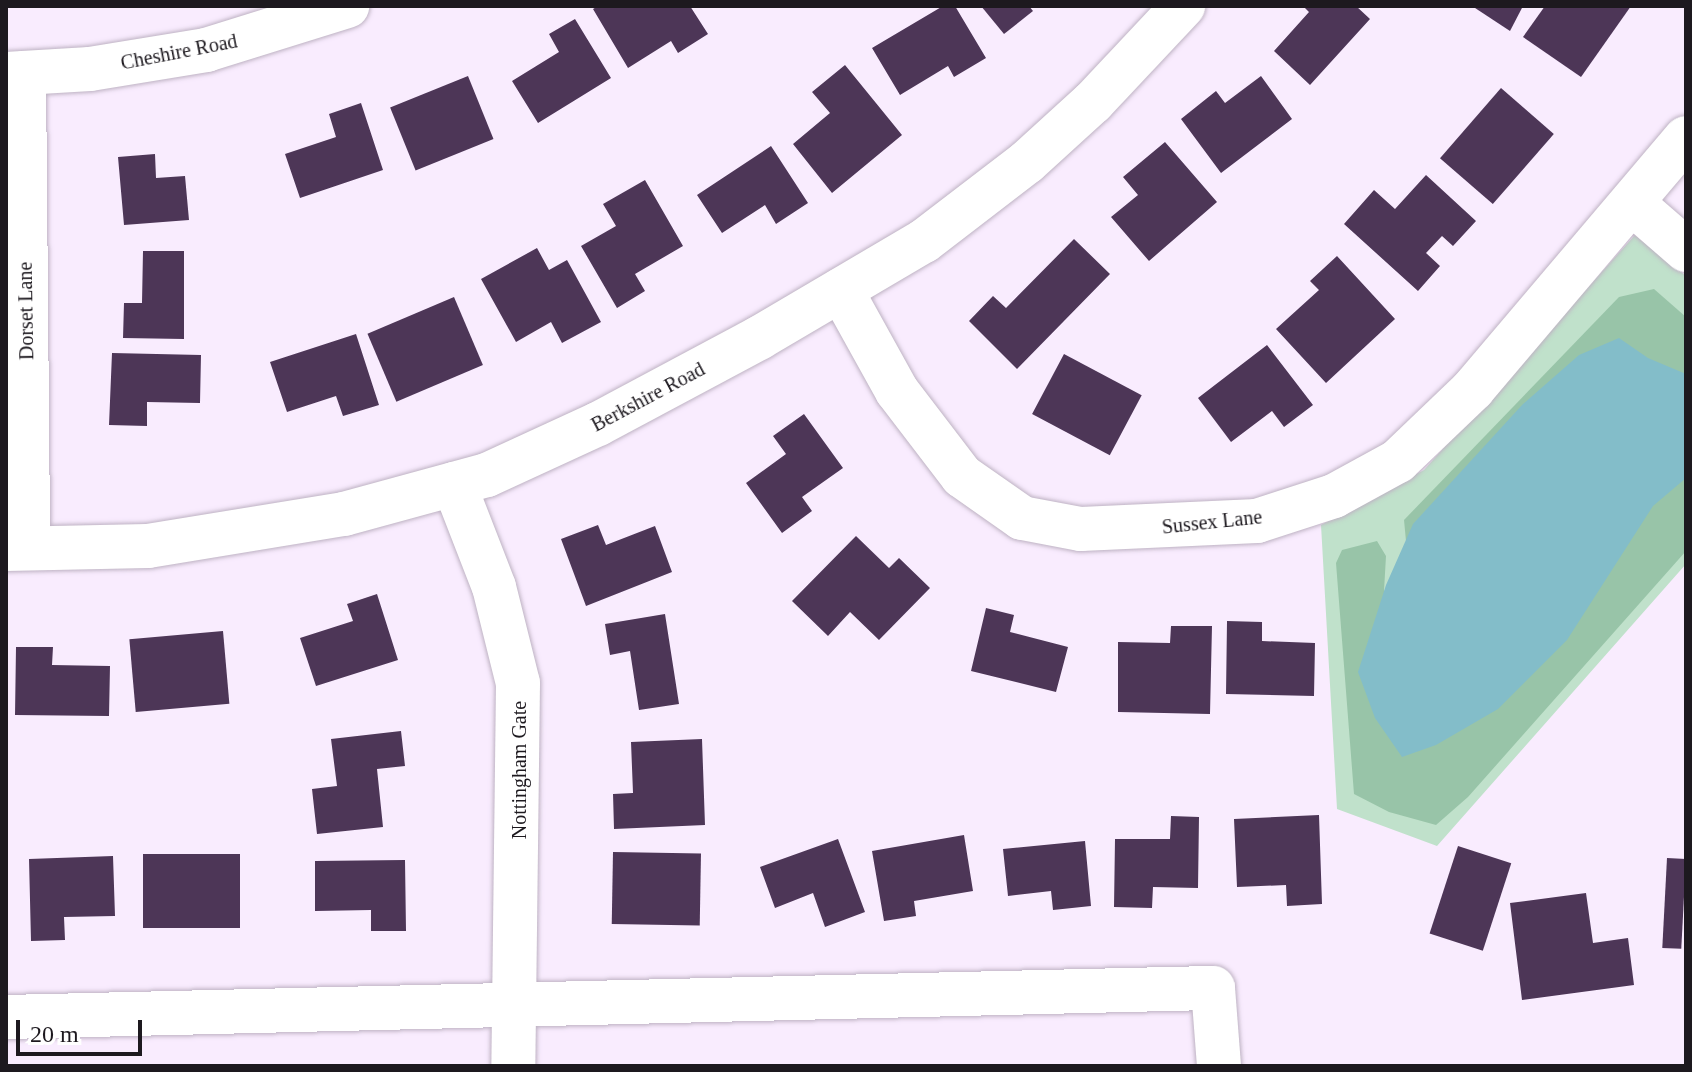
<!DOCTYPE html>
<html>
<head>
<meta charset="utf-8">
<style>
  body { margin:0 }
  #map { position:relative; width:1692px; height:1072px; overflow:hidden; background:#f9ecfe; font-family:"Times New Roman",serif }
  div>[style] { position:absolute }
  .green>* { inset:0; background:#c0e1cb }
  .forest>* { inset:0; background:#98c4a8 }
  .water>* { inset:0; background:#83bdc9 }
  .building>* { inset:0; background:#4d3657; transform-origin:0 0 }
  .roads { filter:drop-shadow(0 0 2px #beb2c3) drop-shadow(0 0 2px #beb2c3) }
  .minor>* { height:44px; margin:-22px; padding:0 22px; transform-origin:22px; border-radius:22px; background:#fff }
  span { translate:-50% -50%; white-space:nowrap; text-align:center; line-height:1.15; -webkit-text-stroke:8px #fff; paint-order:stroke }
  .street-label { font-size:20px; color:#1d191f }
  .frame { position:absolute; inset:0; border:8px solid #1d191f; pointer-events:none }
  .scale { position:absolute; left:16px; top:1020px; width:126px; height:36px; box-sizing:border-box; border:4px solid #1d191f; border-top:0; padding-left:10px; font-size:24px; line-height:28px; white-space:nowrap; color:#1d191f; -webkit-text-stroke:6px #fff; paint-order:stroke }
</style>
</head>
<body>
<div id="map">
  <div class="green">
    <i style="clip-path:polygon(1635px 235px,1686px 276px,1686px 564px,1437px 846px,1337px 809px,1321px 525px,1424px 470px)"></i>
  </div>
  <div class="forest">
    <i style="clip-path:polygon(1654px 289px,1686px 317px,1686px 418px,1406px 541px,1404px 520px,1619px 297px)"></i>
    <i style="clip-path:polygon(1686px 433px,1686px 551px,1468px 797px,1436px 825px,1389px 812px,1354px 794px,1336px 563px,1342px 550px,1377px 541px,1386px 556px,1384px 591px)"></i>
  </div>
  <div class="water">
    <i style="clip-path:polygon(1619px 338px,1648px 358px,1686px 374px,1686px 478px,1653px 506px,1567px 640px,1498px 709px,1436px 745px,1402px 757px,1375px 718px,1358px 672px,1386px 585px,1413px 524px,1523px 404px,1579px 355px)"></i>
  </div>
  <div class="building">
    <i style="clip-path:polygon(598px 6px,690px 6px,708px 34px,678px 53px,671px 41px,628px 68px,593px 9px)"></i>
    <i style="clip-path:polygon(943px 6px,955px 6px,986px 58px,954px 77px,948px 66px,900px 95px,872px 48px)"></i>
    <i style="clip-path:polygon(981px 6px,1029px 6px,1033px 11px,1004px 34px)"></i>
    <i style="clip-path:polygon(1303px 6px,1356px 6px,1370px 19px,1310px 85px,1274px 51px,1309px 12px)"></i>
    <i style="clip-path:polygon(1472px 6px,1523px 6px,1510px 31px)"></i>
    <i style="clip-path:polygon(1545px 6px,1631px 6px,1581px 77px,1523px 37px)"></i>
    <i style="clip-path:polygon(575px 19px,611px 78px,538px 123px,512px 81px,559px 52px,549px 34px)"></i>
    <i style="clip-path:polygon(845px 65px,902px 135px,832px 193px,793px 144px,830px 113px,812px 92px)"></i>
    <i style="left:468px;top:76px;width:68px;height:84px;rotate:68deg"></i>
    <i style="clip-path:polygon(1261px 76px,1292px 119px,1221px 173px,1181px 119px,1216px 91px,1225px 103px)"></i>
    <i style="left:1501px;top:88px;width:70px;height:93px;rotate:41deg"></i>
    <i style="clip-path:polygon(361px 103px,383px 170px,300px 198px,285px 154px,336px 137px,329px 114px)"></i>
    <i style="clip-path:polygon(1165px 142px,1217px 202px,1149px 261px,1111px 217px,1138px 195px,1123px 177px)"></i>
    <i style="clip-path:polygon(771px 146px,808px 203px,776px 224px,765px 205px,722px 233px,697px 195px)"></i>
    <i style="clip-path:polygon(155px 154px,156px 178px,185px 176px,189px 220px,124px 225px,118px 157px)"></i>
    <i style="clip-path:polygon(1426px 175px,1476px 221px,1453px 246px,1442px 236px,1426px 253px,1440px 266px,1418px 291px,1344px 224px,1374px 190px,1395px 209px)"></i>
    <i style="clip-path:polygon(645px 180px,683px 246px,635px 274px,645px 291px,617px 308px,581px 246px,616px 226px,603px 204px)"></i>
    <i style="clip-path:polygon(1074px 239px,1110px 274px,1017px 369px,969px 321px,993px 296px,1006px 308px)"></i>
    <i style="clip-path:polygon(537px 248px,549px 270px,567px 260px,601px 322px,562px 343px,551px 322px,516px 342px,481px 279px)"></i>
    <i style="clip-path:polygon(143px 251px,184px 251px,184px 339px,123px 338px,124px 303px,142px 303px)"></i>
    <i style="clip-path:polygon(1337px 256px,1395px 319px,1326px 383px,1276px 329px,1319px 290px,1310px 281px)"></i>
    <i style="left:454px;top:297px;width:74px;height:94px;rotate:67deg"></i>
    <i style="clip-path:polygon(356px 334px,379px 405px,343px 416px,336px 396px,287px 412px,270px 362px)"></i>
    <i style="clip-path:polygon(1267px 345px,1313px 405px,1284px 427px,1272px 411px,1231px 442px,1198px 398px)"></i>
    <i style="clip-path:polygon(112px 353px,201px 355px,200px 403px,147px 402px,147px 426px,109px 425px)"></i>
    <i style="left:1064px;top:354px;width:88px;height:68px;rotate:28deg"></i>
    <i style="clip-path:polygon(804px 414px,843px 468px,802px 497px,812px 511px,782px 533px,746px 483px,786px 454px,773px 436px)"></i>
    <i style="clip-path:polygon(598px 525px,606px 545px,655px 526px,672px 572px,586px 606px,561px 539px)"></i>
    <i style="clip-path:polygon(856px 536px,889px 568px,899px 558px,930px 588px,879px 640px,850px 612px,828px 636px,792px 601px)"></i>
    <i style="clip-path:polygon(377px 594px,398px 660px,316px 686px,300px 638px,353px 621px,347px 604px)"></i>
    <i style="clip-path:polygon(986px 608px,1014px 615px,1010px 632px,1068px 647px,1056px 692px,971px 671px)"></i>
    <i style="clip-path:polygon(665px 614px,679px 704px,639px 710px,630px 651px,610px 655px,605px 624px)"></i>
    <i style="clip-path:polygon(1227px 621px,1262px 622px,1262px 641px,1315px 643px,1314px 696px,1226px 694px)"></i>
    <i style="clip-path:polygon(1171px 626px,1212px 626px,1210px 714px,1118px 712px,1118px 642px,1170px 643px)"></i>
    <i style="left:223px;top:631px;width:73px;height:94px;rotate:85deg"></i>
    <i style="clip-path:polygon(16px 647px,53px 647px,52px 665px,110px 666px,109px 716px,15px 715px)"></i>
    <i style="clip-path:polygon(401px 731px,405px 766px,377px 769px,383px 827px,317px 834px,312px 789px,337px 786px,331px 739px)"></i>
    <i style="clip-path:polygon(702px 739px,705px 825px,614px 829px,613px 794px,633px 793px,631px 742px)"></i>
    <i style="clip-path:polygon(1319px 815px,1322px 904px,1287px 906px,1286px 885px,1237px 887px,1234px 819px)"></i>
    <i style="clip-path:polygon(1171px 816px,1199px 817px,1198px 888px,1153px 887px,1152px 908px,1114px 907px,1115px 839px,1170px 839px)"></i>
    <i style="clip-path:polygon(964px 835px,973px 891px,914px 901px,916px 916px,884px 921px,872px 851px)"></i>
    <i style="clip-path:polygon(838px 839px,865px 912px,825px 927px,813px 893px,775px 908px,760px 867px)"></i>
    <i style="clip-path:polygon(1085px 841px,1091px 906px,1053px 910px,1051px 891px,1008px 896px,1003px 849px)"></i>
    <i style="left:1458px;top:846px;width:56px;height:92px;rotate:18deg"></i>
    <i style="left:613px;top:852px;width:88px;height:72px;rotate:1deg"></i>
    <i style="left:143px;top:854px;width:97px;height:74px"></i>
    <i style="clip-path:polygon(113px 856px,115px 916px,64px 917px,65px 940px,31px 941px,29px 859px)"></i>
    <i style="left:1667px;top:858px;width:19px;height:90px;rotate:3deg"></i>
    <i style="clip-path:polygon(405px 860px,406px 931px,371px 931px,371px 910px,315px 911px,315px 861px)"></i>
    <i style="clip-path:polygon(1586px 893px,1593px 943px,1628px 938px,1634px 985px,1522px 1000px,1510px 903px)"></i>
  </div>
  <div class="roads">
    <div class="minor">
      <i style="left:24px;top:73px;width:475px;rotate:89.5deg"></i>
      <i style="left:6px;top:74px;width:84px;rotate:-3.4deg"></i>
      <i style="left:90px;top:69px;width:118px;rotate:-9.3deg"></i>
      <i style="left:206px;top:50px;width:148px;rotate:-17.3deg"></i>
      <i style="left:1632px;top:203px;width:72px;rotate:41deg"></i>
      <i style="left:841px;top:290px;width:115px;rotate:61deg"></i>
      <i style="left:897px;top:391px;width:107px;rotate:52.6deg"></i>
      <i style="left:962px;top:476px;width:73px;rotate:35deg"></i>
      <i style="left:1022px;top:518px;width:60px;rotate:10.6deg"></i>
      <i style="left:1081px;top:529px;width:176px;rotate:-2.6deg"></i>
      <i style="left:1257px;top:521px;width:81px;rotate:-18deg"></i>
      <i style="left:1334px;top:496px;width:73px;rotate:-28.7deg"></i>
      <i style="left:1398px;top:461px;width:104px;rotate:-43.8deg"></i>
      <i style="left:1473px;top:389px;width:329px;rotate:-49.7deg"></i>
      <i style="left:454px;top:484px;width:110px;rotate:68.8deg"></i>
      <i style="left:494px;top:587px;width:99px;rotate:76deg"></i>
      <i style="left:518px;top:683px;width:383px;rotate:90.7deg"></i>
      <i style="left:6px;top:549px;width:142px;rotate:-1.2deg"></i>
      <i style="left:148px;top:546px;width:199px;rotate:-9.3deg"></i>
      <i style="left:344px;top:514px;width:148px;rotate:-15.3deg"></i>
      <i style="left:487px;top:475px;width:122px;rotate:-24.7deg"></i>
      <i style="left:598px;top:424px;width:183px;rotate:-28.1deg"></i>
      <i style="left:759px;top:338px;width:191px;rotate:-30.5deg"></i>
      <i style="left:924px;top:241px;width:130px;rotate:-37.5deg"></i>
      <i style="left:1027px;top:162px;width:89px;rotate:-42.3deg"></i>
      <i style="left:1093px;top:102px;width:132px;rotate:-46.8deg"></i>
      <i style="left:6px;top:1017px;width:1207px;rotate:-1.38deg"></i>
      <i style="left:1213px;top:988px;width:78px;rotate:85.6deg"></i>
    </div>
  </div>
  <div class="street-label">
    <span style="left:179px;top:52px;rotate:-11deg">Cheshire Road</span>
    <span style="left:26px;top:311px;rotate:-91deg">Dorset Lane</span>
    <span style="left:648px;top:397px;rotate:-28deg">Berkshire Road</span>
    <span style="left:1212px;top:522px;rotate:-6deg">Sussex Lane</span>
    <span style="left:519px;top:770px;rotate:-90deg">Nottingham Gate</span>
  </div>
  <div class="frame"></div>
  <div class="scale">20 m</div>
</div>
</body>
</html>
